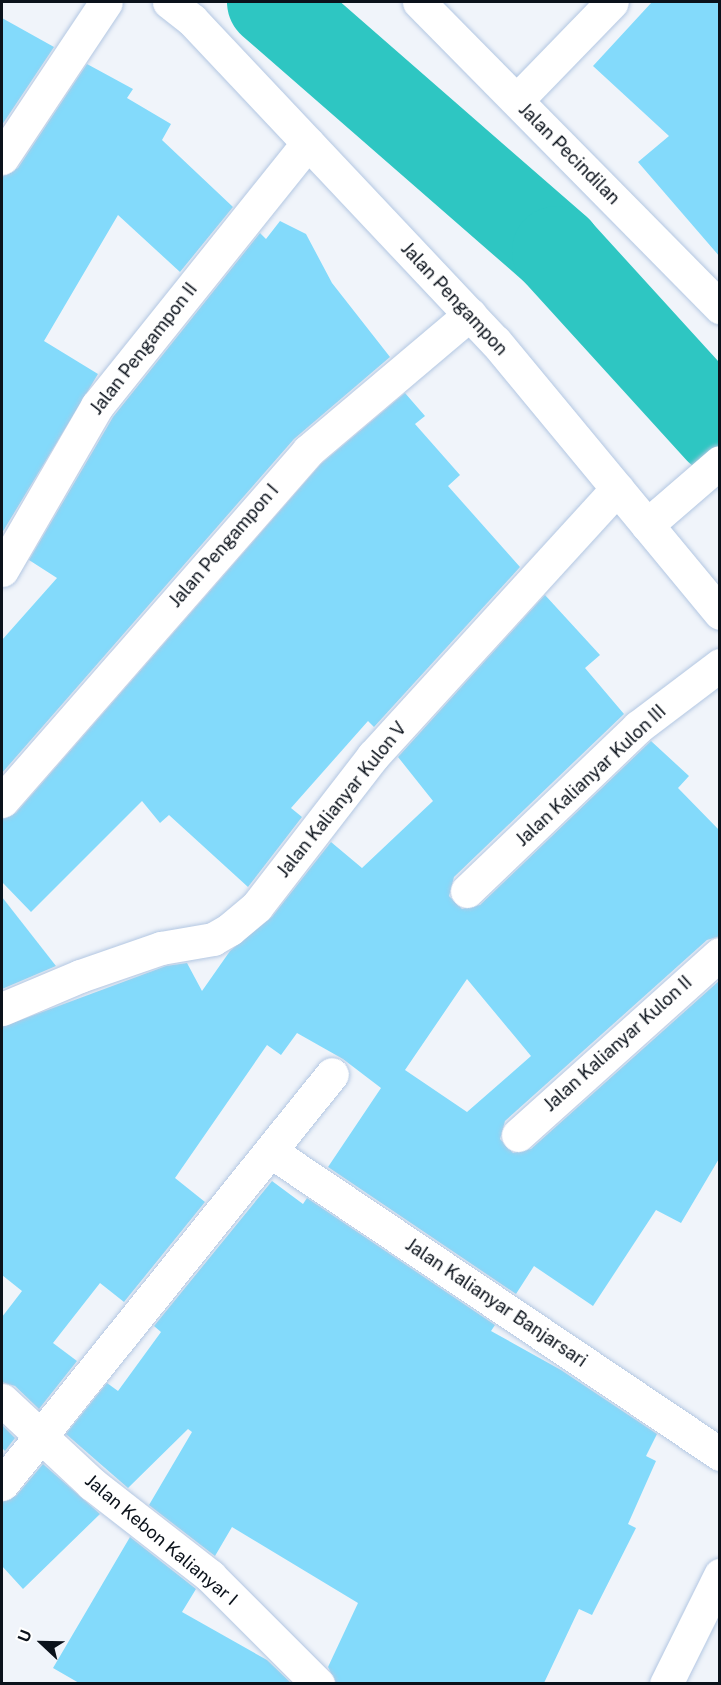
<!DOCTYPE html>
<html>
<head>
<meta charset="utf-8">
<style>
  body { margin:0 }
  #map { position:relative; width:721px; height:1685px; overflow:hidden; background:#f0f4fa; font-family:"Public Sans",sans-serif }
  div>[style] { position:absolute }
  .river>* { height:90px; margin:-45px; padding:0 45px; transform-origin:45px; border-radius:45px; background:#2ec6c2 }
  .building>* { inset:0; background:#83dafb }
  .roads { filter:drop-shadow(0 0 2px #b3c7e2) drop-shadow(0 0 2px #b3c7e2) }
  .minor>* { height:33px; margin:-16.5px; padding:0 16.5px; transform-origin:16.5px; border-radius:16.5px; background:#fff }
  .major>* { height:33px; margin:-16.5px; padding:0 16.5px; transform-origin:16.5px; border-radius:16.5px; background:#fff }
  span { translate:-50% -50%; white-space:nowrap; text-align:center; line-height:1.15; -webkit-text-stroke:4.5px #fff; paint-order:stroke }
  .street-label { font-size:18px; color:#0b121b }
  .frame { position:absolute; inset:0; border:3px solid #0b121b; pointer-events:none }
  .north { position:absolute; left:12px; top:1613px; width:60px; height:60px; -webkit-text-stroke:4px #fff; paint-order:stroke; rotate:292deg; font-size:16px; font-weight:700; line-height:24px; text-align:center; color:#0b121b }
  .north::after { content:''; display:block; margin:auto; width:21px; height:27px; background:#0b121b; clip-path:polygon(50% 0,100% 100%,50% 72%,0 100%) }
</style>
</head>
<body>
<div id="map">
  <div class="river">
    <i style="left:272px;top:2px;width:378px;rotate:41.1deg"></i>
    <i style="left:557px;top:251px;width:242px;rotate:47.7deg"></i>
  </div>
  <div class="building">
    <i style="clip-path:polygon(652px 2px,720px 2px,720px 257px,638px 162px,669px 136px,593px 66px)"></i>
    <i style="clip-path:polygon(2px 18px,54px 47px,2px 125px)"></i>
    <i style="clip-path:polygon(87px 64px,133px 89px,127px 98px,171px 124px,162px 140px,233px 207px,180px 272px,118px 215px,44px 341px,98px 374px,2px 533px,2px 177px,18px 168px)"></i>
    <i style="clip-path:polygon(280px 221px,306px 234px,332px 283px,390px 357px,294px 439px,2px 773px,2px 640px,57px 578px,29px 560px,113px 417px,260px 233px,266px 239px)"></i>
    <i style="clip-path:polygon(405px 393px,425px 416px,415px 424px,460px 475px,448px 486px,520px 567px,374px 727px,368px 721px,291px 808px,302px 817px,248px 887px,169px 815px,160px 823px,142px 801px,31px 912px,2px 882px,2px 819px,16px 813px,321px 464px)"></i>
    <i style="clip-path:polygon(evenodd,545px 595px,600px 655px,585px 668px,624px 714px,454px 877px,449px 896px,462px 909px,480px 905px,651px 741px,689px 776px,678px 788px,720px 831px,720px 936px,707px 940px,505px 1121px,500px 1139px,513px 1153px,531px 1149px,720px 980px,720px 1157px,681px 1223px,656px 1210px,593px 1306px,534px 1266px,516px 1294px,328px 1167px,381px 1088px,343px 1059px,297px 1033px,281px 1055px,267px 1045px,175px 1178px,205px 1202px,124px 1302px,100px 1283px,53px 1343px,77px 1361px,39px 1409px,15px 1386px,2px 1382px,2px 1317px,22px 1291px,2px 1275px,2px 1027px,166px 966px,187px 963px,202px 991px,230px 951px,272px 917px,331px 842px,362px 868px,433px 801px,398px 757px,545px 595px,467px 979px,531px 1056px,467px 1112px,405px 1070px,467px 979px)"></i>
    <i style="clip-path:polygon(2px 897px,56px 966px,2px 989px)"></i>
    <i style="clip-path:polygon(272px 1181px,303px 1204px,307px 1198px,495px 1325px,491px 1331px,561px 1370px,657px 1434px,646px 1456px,656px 1461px,628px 1524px,636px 1528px,592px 1615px,579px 1609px,544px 1683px,336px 1683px,328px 1667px,358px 1603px,232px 1527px,215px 1556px,149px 1505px,192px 1432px,188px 1429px,128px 1488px,66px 1434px,107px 1383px,118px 1391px,161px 1332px,154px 1326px)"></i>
    <i style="clip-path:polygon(2px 1425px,15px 1438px,5px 1451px,2px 1448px)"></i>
    <i style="clip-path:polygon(43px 1464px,100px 1514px,23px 1589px,2px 1566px,2px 1502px,16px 1496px)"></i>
    <i style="clip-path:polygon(130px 1537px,196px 1589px,182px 1612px,267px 1660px,291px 1683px,79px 1683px,53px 1668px)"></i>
  </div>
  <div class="roads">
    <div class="minor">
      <i style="left:517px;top:100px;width:136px;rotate:-45.9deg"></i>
      <i style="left:2px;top:158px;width:187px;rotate:-56.3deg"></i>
      <i style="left:2px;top:570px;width:190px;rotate:-59.9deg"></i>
      <i style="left:97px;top:406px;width:337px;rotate:-51.3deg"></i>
      <i style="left:2px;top:801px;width:465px;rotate:-48.8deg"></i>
      <i style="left:308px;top:451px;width:212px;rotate:-40.2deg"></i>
      <i style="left:467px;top:891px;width:237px;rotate:-43.8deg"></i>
      <i style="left:638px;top:727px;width:103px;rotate:-37.1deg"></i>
      <i style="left:2px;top:1009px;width:85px;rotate:-22.9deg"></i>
      <i style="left:80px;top:976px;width:86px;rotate:-19.1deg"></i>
      <i style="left:161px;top:948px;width:53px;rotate:-9.8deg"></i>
      <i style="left:213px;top:939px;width:20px;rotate:-30deg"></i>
      <i style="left:230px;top:929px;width:35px;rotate:-40deg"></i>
      <i style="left:257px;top:906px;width:190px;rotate:-52.3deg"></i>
      <i style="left:373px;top:756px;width:362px;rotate:-47.6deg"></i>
      <i style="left:518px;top:1135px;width:271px;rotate:-41.9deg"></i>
      <i style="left:273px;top:1153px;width:539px;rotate:33.96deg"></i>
      <i style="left:2px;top:1400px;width:123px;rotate:43deg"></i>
      <i style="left:92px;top:1484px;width:150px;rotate:37.9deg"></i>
      <i style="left:210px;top:1576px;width:153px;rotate:45deg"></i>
      <i style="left:2px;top:1484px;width:526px;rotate:-51.17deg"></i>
    </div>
    <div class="major">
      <i style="left:169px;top:2px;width:29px;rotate:38deg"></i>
      <i style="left:192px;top:20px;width:441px;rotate:46.7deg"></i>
      <i style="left:495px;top:341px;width:353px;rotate:50.4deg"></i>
      <i style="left:419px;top:2px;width:429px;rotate:45.4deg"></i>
      <i style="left:647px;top:525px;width:96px;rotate:-40.8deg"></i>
      <i style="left:666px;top:1684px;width:122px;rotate:-63.6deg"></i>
    </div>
  </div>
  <div class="street-label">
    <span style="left:569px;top:154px;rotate:45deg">Jalan Pecindilan</span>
    <span style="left:454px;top:299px;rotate:47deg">Jalan Pengampon</span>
    <span style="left:144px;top:349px;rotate:-52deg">Jalan Pengampon II</span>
    <span style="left:224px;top:546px;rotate:-49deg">Jalan Pengampon I</span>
    <span style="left:591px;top:776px;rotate:-43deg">Jalan Kalianyar Kulon III</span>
    <span style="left:342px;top:800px;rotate:-51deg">Jalan Kalianyar Kulon V</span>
    <span style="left:618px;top:1044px;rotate:-42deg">Jalan Kalianyar Kulon II</span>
    <span style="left:496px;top:1303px;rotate:34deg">Jalan Kalianyar Banjarsari</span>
    <span style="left:161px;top:1540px;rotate:40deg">Jalan Kebon Kalianyar I</span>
  </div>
  <div class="frame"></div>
  <div class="north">U</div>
</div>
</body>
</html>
